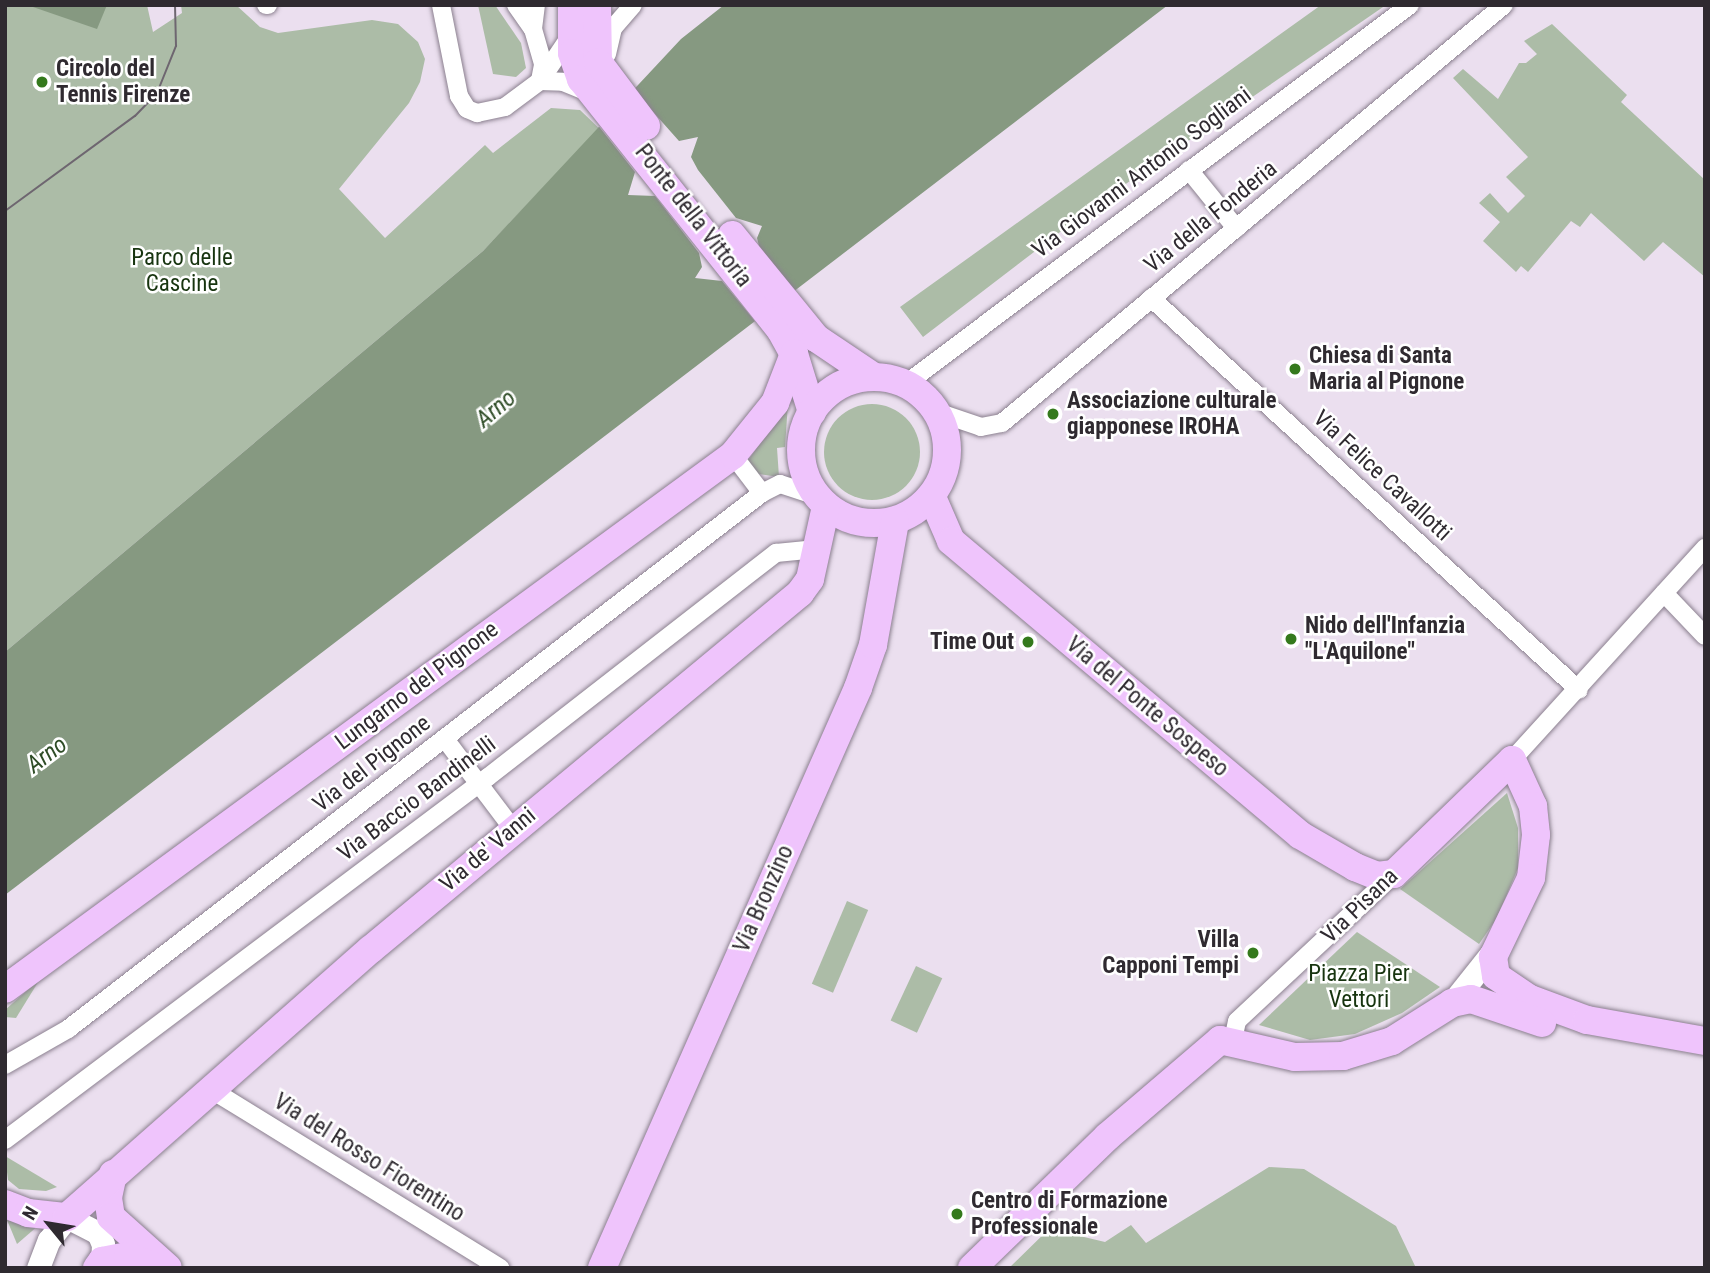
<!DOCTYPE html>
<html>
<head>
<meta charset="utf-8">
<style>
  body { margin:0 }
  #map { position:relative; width:1710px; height:1273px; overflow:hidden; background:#ebdfef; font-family:"Roboto Condensed",sans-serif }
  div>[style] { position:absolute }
  .green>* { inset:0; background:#acbca7; transform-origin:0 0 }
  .round { border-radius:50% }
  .water>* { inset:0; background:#869981 }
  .pier>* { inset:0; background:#ebdfef }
  .roads { filter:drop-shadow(0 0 2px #8b808f) drop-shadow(0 0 2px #8b808f) }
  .minor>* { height:18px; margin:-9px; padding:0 9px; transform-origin:9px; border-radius:9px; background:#fff }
  .tertiary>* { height:23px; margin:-11.5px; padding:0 11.5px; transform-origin:11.5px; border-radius:11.5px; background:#fff }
  .primary>* { height:28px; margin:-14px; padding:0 14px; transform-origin:14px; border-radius:14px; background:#efc4fc }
  .primary>.ring { margin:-14px; padding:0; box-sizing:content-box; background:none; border:28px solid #efc4fc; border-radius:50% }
  .tram>* { height:2px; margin:-1px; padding:0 1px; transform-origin:1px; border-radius:1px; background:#6e6670 }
  .dots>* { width:19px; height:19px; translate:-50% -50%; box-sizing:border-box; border:4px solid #fff; border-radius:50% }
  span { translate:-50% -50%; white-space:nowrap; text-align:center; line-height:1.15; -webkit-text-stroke:5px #fff; paint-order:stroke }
  .poi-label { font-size:23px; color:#2f2a30; font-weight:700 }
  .left { translate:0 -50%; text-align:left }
  .right { translate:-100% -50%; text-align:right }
  .street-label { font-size:23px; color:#2f2a30 }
  .park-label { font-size:23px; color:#17340f }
  .water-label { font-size:24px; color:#2e4c26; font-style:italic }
  .frame { position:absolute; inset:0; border:7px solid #2f2a30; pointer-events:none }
  .north { position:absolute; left:14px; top:1189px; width:70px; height:70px; -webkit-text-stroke:5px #fff; paint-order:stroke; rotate:300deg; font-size:19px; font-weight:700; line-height:28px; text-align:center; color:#2f2a30 }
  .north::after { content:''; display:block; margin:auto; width:24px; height:32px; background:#2f2a30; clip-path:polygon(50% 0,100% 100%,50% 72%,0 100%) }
</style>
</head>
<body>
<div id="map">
  <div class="green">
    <i style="clip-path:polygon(5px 5px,147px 5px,153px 32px,182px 13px,181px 5px,236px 5px,260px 27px,278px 33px,372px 20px,398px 24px,418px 42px,425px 59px,420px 82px,409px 103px,339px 189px,385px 238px,485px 145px,493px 153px,551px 108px,580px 110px,603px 132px,555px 175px,483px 251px,5px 652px)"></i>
    <i style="clip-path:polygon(478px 5px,495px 5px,521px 43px,526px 68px,516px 77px,493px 74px)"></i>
    <i style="clip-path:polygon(1321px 5px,1386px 5px,1098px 203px,923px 337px,900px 307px)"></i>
    <i style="clip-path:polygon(1552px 24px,1627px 95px,1621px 102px,1705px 180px,1705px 277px,1663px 242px,1644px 261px,1591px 213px,1580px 227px,1571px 221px,1528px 272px,1521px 266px,1516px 272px,1483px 241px,1500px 222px,1479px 203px,1490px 193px,1508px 213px,1525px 196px,1506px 177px,1528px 157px,1453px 78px,1463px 69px,1498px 99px,1519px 63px,1526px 63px,1537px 54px,1524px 41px)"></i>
    <i style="clip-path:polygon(788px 403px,785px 447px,777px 448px,779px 477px,758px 474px,747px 462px)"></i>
    <i class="round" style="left:824px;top:404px;width:96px;height:96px"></i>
    <i style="clip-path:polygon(1507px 793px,1518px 828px,1518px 868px,1497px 918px,1479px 944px,1400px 889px)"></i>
    <i style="left:847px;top:901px;width:23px;height:90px;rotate:23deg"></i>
    <i style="clip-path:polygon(1357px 932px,1440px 987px,1402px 1013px,1355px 1034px,1310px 1040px,1259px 1025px)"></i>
    <i style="left:916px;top:966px;width:29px;height:60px;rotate:25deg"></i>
    <i style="clip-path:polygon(40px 979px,16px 1018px,5px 1017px,5px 1010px)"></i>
    <i style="clip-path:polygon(5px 1156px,57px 1187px,46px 1191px,19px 1189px,8px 1180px)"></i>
    <i style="clip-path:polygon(1269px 1167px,1304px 1169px,1396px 1226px,1416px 1268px,1009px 1268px,1058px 1220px,1084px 1237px,1105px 1242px,1131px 1225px,1146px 1243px)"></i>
    <i style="clip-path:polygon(5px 1215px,39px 1225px,17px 1244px)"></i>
  </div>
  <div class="water">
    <i style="clip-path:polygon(107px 5px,97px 29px,33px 7px,34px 5px)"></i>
    <i style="clip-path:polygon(724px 5px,1168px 5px,5px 895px,5px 652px,483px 251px,681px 39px)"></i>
  </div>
  <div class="pier">
    <i style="clip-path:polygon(631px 87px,679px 141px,698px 137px,691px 157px,698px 170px,736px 218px,762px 226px,757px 238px,759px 246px,797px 295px,758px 325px,722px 281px,695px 278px,702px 267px,699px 253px,655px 196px,628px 195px,635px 172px,597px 124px)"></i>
  </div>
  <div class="roads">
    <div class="minor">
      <i style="left:266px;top:5px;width:2px"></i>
      <i style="left:441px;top:5px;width:93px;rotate:78.8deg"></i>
      <i style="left:459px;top:96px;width:15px;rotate:58deg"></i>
      <i style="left:467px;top:109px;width:11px;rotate:22deg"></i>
      <i style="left:477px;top:113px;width:29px;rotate:-12deg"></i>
      <i style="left:505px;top:107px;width:44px;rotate:-36.6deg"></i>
      <i style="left:540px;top:81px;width:52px;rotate:-56deg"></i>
      <i style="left:516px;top:5px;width:29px;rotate:55deg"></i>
      <i style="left:533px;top:29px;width:37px;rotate:74deg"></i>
      <i style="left:543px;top:65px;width:16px;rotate:101deg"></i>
      <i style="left:533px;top:29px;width:24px;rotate:-83deg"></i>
      <i style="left:607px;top:54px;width:27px;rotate:-77deg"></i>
      <i style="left:613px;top:28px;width:30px;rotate:-49deg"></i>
      <i style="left:540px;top:81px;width:23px;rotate:2deg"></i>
      <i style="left:563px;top:82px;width:29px;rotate:22deg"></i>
      <i style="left:1189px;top:170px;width:75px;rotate:51deg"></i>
      <i style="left:1151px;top:298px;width:580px;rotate:42.49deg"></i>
      <i style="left:907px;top:383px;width:629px;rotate:-36.92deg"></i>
      <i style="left:937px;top:412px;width:46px;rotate:18.8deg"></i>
      <i style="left:981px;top:427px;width:21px;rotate:-11deg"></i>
      <i style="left:1002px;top:423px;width:653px;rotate:-39.78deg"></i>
      <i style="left:733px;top:455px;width:48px;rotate:52.7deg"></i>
      <i style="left:1664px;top:593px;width:59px;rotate:46.4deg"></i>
      <i style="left:445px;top:739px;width:113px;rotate:52.9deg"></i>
      <i style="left:1512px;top:760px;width:287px;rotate:-47.7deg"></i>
      <i style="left:1233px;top:1040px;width:19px;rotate:-78deg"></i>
      <i style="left:1237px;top:1021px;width:215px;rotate:-43.1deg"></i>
      <i style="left:5px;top:1065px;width:73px;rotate:-29.7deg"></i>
      <i style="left:68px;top:1029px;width:877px;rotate:-37.68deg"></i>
      <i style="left:762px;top:493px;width:20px;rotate:-27deg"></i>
      <i style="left:780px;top:484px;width:36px;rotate:18deg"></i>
      <i style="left:212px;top:1090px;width:339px;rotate:31.7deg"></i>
      <i style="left:5px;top:1140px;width:604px;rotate:-36.93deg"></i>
      <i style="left:488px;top:777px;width:365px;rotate:-37.9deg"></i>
      <i style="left:776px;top:553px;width:41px;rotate:-5.6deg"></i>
    </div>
    <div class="tertiary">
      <i style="left:1452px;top:1003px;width:69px;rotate:-51.5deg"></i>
      <i style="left:38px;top:1268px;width:30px;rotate:-69deg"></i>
      <i style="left:49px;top:1240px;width:29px;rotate:-52deg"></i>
      <i style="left:67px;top:1217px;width:35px;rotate:27deg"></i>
      <i style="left:98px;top:1233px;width:12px;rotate:66deg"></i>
      <i style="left:103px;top:1244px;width:17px;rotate:93deg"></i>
    </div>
    <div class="primary">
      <i style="left:572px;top:5px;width:48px;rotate:90deg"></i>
      <i style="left:572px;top:53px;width:28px;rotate:71deg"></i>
      <i style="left:581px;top:79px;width:320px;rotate:51.5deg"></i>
      <i style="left:780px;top:329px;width:29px;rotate:61deg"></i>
      <i style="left:794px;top:354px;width:61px;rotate:72.8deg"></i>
      <i style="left:597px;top:5px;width:57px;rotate:89deg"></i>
      <i style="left:598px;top:62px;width:80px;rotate:53.1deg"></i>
      <i style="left:732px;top:235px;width:133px;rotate:50.8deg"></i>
      <i style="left:816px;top:338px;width:70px;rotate:33.9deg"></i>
      <i class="ring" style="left:801px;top:377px;width:118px;height:118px"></i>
      <i style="left:932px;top:497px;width:48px;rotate:66.6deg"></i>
      <i style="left:951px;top:541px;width:456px;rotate:40.1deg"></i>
      <i style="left:1300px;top:835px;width:64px;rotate:30.2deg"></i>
      <i style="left:1355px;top:867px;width:24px;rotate:22deg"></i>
      <i style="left:1377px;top:876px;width:17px;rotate:-7deg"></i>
      <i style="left:1394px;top:874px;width:164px;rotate:-44deg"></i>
      <i style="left:1512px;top:760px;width:51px;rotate:65.5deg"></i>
      <i style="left:1533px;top:806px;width:29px;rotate:84deg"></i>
      <i style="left:1536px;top:835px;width:43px;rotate:96.6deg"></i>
      <i style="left:1531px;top:878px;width:88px;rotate:115.7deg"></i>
      <i style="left:1493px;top:957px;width:19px;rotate:81deg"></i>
      <i style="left:1496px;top:976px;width:41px;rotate:34.1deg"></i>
      <i style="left:1530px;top:999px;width:61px;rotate:20.2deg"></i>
      <i style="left:1587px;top:1020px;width:120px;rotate:10.1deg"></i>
      <i style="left:5px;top:989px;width:903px;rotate:-36.26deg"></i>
      <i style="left:733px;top:455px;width:67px;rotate:-51.1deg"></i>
      <i style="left:775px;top:403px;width:53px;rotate:-68.8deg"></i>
      <i style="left:113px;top:1174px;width:25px;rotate:102deg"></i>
      <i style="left:108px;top:1198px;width:19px;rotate:81deg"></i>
      <i style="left:111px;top:1217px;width:76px;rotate:41.8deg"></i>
      <i style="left:5px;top:1204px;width:25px;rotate:21deg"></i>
      <i style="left:28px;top:1213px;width:39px;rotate:6deg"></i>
      <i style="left:67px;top:1217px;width:404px;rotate:-41.4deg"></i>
      <i style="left:370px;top:950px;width:559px;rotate:-39.7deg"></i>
      <i style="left:800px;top:593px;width:17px;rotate:-54deg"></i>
      <i style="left:810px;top:579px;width:75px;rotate:-77.6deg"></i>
      <i style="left:97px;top:1268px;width:9px;rotate:-54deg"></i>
      <i style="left:102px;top:1261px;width:26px;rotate:-11deg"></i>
      <i style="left:128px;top:1256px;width:32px;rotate:22deg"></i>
      <i style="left:602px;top:1268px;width:634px;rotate:-66.18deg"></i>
      <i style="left:858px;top:688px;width:46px;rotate:-70.8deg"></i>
      <i style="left:873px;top:645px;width:126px;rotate:-79.9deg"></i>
      <i style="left:972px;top:1268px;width:188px;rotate:-44.1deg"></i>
      <i style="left:1107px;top:1137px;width:149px;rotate:-40.6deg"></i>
      <i style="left:1220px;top:1040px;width:77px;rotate:12.8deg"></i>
      <i style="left:1295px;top:1057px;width:48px;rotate:-1.2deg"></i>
      <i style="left:1343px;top:1056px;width:51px;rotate:-17deg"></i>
      <i style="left:1392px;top:1041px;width:71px;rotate:-32.3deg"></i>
      <i style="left:1452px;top:1003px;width:19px;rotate:-12deg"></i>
      <i style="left:1471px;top:999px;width:75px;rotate:18.7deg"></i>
    </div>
  </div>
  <div class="tram">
    <i style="left:5px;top:211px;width:161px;rotate:-36.2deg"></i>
    <i style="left:135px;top:116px;width:32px;rotate:-46deg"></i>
    <i style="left:157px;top:93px;width:51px;rotate:-68deg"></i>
    <i style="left:176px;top:46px;width:41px;rotate:-91.4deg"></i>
  </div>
  <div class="dots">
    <i style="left:42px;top:82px;background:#34791c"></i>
    <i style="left:1295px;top:369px;background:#34791c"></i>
    <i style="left:1053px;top:414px;background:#34791c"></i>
    <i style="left:1291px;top:639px;background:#34791c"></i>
    <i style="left:1028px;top:642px;background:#34791c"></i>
    <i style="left:1253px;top:953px;background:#34791c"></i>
    <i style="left:957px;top:1214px;background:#34791c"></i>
  </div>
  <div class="poi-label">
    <span class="left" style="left:56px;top:82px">Circolo del<br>Tennis Firenze</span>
    <span class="left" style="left:1309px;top:369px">Chiesa di Santa<br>Maria al Pignone</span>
    <span class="left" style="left:1067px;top:414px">Associazione culturale<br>giapponese IROHA</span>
    <span class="left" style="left:1305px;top:639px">Nido dell'Infanzia<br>"L'Aquilone"</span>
    <span class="right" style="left:1014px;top:642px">Time Out</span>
    <span class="right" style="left:1239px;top:953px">Villa<br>Capponi Tempi</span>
    <span class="left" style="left:971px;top:1214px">Centro di Formazione<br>Professionale</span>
  </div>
  <div class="street-label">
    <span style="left:1142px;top:173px;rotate:-37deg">Via Giovanni Antonio Sogliani</span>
    <span style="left:693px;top:216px;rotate:52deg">Ponte della Vittoria</span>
    <span style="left:1211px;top:217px;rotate:-39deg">Via della Fonderia</span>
    <span style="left:1382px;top:476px;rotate:43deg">Via Felice Cavallotti</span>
    <span style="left:417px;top:686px;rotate:-37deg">Lungarno del Pignone</span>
    <span style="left:1147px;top:707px;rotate:40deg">Via del Ponte Sospeso</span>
    <span style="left:372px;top:764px;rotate:-38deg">Via del Pignone</span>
    <span style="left:417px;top:799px;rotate:-37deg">Via Baccio Bandinelli</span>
    <span style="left:488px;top:850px;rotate:-40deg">Via de' Vanni</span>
    <span style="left:764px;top:899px;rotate:-66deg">Via Bronzino</span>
    <span style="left:1360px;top:906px;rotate:-44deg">Via Pisana</span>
    <span style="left:369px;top:1158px;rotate:32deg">Via del Rosso Fiorentino</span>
  </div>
  <div class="park-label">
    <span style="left:182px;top:271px">Parco delle<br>Cascine</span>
    <span style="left:1359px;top:987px">Piazza Pier<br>Vettori</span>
  </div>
  <div class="water-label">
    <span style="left:496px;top:409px;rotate:-40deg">Arno</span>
    <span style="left:47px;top:755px;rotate:-37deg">Arno</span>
  </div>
  <div class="frame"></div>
  <div class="north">N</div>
</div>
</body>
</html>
